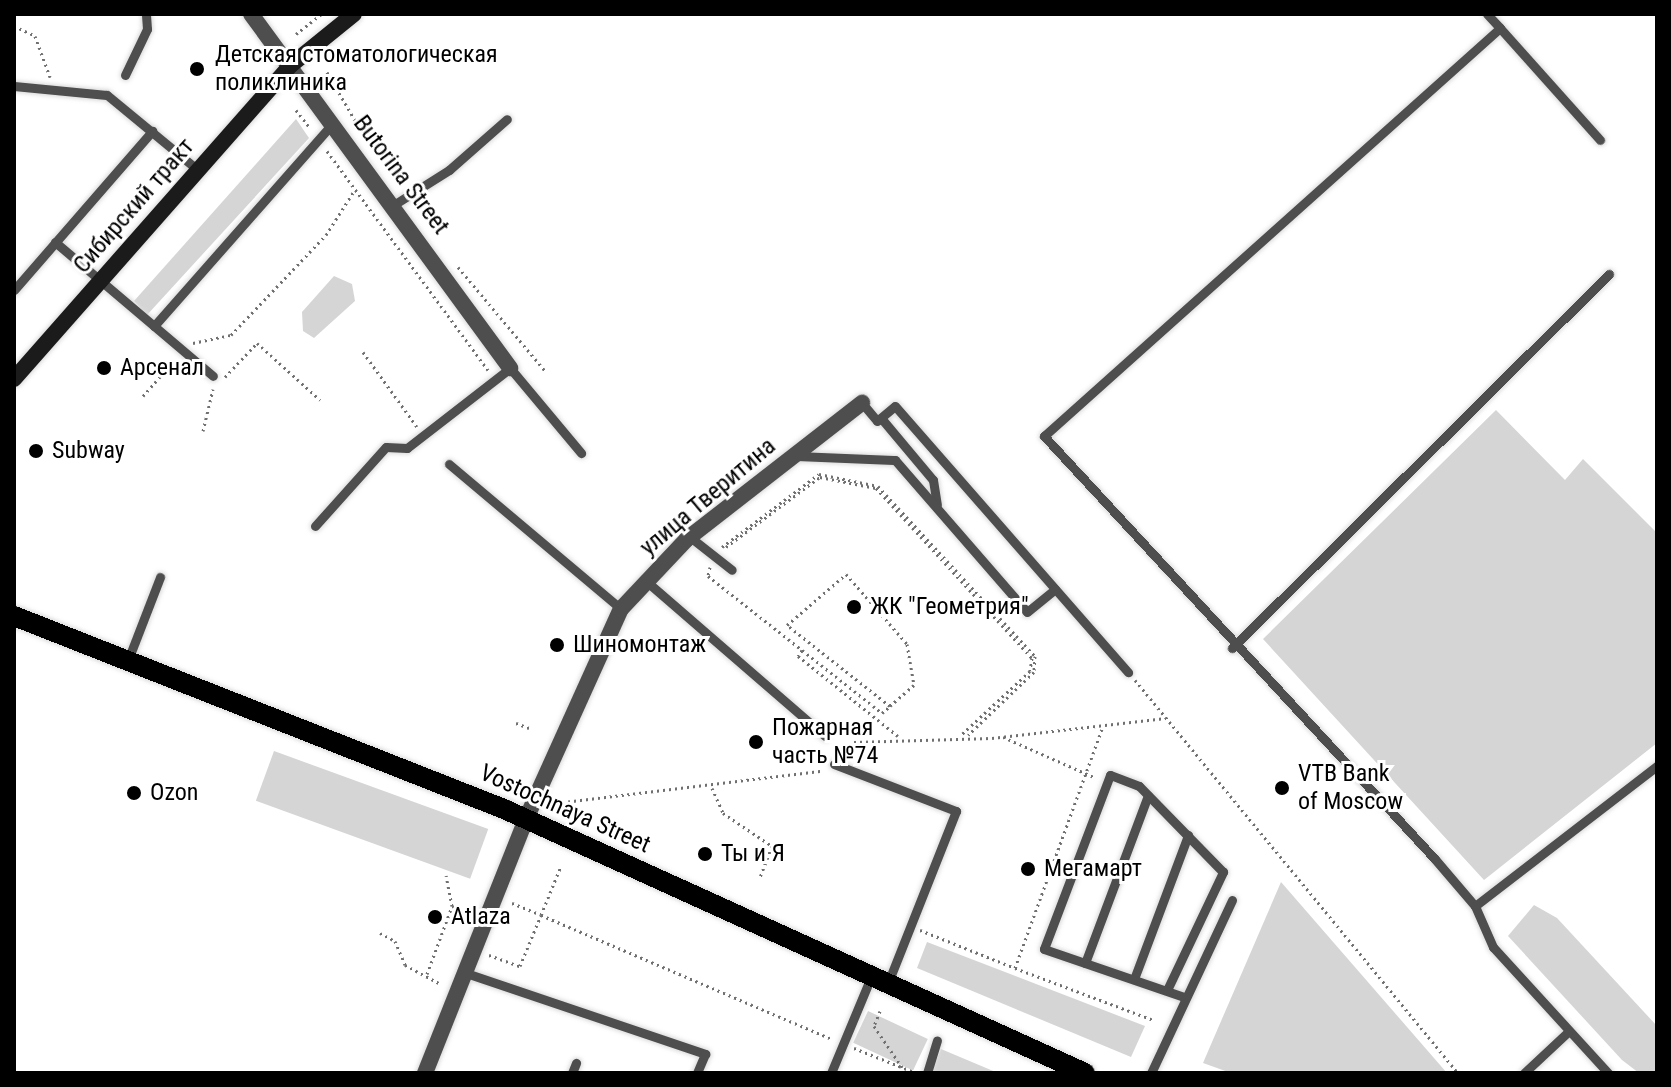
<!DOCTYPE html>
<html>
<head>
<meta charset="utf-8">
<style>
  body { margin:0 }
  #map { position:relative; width:1671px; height:1087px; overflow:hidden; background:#fff; font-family:"Roboto Condensed",sans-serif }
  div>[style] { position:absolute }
  .green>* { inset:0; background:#d5d5d5; transform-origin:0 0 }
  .path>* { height:3px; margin-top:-1.5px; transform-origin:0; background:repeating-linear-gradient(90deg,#707070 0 2px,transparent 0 6px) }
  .roads { filter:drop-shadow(0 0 2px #dbdbdb) drop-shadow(0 0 2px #dbdbdb) }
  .service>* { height:9px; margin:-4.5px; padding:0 4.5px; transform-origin:4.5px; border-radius:4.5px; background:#4e4e4e }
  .minor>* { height:16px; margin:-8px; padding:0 8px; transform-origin:8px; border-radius:8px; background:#4e4e4e }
  .tertiary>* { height:16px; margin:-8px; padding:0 8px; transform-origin:8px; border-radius:8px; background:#4e4e4e }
  .secondary>* { height:16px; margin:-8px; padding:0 8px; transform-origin:8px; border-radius:8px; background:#1b1b1b }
  .primary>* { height:20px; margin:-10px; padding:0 10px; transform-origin:10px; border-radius:10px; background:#000 }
  .dots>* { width:22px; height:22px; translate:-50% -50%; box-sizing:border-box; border:4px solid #fff; border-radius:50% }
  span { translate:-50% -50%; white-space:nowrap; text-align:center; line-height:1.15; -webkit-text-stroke:6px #fff; paint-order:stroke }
  .poi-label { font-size:24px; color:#000 }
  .left { translate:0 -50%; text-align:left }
  .street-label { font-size:24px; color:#000 }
  .frame { position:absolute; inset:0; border:16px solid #000; pointer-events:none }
</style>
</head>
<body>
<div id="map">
  <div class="green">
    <i style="clip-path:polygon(296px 119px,309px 138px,147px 315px,134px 301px)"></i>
    <i style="clip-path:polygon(334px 276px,352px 284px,355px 301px,314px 338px,303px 331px,302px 312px)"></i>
    <i style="clip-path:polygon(1496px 410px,1565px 480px,1583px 459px,1657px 533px,1657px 743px,1484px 880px,1263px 639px)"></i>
    <i style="left:274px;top:751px;width:228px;height:53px;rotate:20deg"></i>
    <i style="clip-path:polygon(1281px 882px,1447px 1073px,1231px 1073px,1203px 1063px)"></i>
    <i style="clip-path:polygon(1534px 905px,1557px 918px,1657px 1026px,1657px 1073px,1639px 1073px,1622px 1060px,1508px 936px)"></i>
    <i style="clip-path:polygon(927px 942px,1145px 1026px,1131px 1057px,917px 968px)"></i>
    <i style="left:868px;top:1011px;width:66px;height:35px;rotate:25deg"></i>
    <i style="clip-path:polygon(941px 1049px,998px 1073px,931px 1073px)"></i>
  </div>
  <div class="path">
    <i style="left:14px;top:26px;width:23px;rotate:25deg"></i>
    <i style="left:35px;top:36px;width:44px;rotate:69.9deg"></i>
    <i style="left:296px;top:34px;width:33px;rotate:-38deg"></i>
    <i style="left:327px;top:72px;width:88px;rotate:59.9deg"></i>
    <i style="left:296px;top:110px;width:23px;rotate:52deg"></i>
    <i style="left:327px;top:151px;width:272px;rotate:53.7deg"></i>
    <i style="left:458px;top:267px;width:137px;rotate:50deg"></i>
    <i style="left:193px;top:343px;width:39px;rotate:-12deg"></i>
    <i style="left:231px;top:335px;width:138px;rotate:-46.5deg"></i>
    <i style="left:326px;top:235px;width:52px;rotate:-57.5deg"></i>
    <i style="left:363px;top:352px;width:92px;rotate:54.2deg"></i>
    <i style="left:225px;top:377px;width:47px;rotate:-46.7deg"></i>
    <i style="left:257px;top:343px;width:85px;rotate:42.1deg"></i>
    <i style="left:143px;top:396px;width:47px;rotate:-48.5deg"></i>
    <i style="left:203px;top:431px;width:43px;rotate:-76.6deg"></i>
    <i style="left:722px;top:547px;width:121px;rotate:-37deg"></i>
    <i style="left:819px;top:474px;width:60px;rotate:11.5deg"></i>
    <i style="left:878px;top:486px;width:231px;rotate:47.3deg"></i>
    <i style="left:1035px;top:656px;width:16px;rotate:94deg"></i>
    <i style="left:1034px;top:672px;width:91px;rotate:136.3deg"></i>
    <i style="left:726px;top:547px;width:117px;rotate:-36.7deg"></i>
    <i style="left:820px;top:477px;width:57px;rotate:11.1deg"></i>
    <i style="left:876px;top:488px;width:231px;rotate:47.5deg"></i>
    <i style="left:1032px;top:658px;width:13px;rotate:99deg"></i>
    <i style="left:1030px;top:671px;width:94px;rotate:137.2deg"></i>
    <i style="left:710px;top:567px;width:9px;rotate:103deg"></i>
    <i style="left:708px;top:576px;width:210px;rotate:38.2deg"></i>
    <i style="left:873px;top:706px;width:11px;rotate:38deg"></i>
    <i style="left:882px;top:713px;width:11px;rotate:-41deg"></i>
    <i style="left:846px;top:574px;width:93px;rotate:48.9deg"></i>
    <i style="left:907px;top:644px;width:42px;rotate:80.3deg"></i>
    <i style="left:914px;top:685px;width:32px;rotate:139deg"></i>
    <i style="left:890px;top:706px;width:131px;rotate:-141.8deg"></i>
    <i style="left:787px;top:625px;width:78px;rotate:-40.8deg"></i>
    <i style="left:802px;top:650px;width:7px;rotate:124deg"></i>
    <i style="left:798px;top:656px;width:128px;rotate:38.7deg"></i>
    <i style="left:1135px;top:680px;width:509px;rotate:50.58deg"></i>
    <i style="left:516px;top:723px;width:14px;rotate:21deg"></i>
    <i style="left:1003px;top:737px;width:99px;rotate:23.7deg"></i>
    <i style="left:842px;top:754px;width:17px;rotate:-45deg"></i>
    <i style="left:854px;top:742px;width:138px;rotate:-1.7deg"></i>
    <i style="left:992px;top:738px;width:175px;rotate:-6.6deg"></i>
    <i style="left:712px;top:788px;width:27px;rotate:66deg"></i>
    <i style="left:723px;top:813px;width:59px;rotate:34deg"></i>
    <i style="left:772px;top:846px;width:34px;rotate:111deg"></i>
    <i style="left:556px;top:803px;width:268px;rotate:-6.9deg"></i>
    <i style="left:512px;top:903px;width:31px;rotate:22deg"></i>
    <i style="left:541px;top:915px;width:53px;rotate:-67.8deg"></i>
    <i style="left:452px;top:906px;width:12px;rotate:24deg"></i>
    <i style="left:920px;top:930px;width:102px;rotate:21.8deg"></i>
    <i style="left:1015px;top:968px;width:254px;rotate:-70deg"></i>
    <i style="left:380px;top:933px;width:17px;rotate:28deg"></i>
    <i style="left:395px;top:941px;width:26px;rotate:67deg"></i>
    <i style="left:405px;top:965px;width:38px;rotate:28deg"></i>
    <i style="left:489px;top:955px;width:33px;rotate:20deg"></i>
    <i style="left:520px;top:966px;width:55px;rotate:-67.6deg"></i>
    <i style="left:541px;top:915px;width:316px;rotate:23.1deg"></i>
    <i style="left:1015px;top:968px;width:147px;rotate:20.6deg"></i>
    <i style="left:427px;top:974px;width:72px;rotate:-69.8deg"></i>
    <i style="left:452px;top:906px;width:31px;rotate:-101deg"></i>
    <i style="left:880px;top:1011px;width:16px;rotate:112deg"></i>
    <i style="left:874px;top:1026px;width:50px;rotate:55.7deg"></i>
    <i style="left:854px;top:1048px;width:65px;rotate:21.8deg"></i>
  </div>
  <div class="roads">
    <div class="service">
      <i style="left:1487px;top:14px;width:19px;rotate:47deg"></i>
      <i style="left:1500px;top:28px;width:612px;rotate:138.18deg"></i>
      <i style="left:1044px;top:436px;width:575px;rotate:47.26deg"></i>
      <i style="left:1434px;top:858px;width:63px;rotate:49.5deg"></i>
      <i style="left:1475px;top:906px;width:45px;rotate:66.3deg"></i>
      <i style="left:1493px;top:947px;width:171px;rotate:47.6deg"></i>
      <i style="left:1500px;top:28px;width:150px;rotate:48.2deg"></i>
      <i style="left:125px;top:75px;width:51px;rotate:-64.4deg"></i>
      <i style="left:147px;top:29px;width:15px;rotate:-94deg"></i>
      <i style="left:14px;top:86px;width:93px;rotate:5.5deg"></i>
      <i style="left:107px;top:95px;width:118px;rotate:39.5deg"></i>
      <i style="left:395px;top:204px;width:64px;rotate:-32.2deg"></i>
      <i style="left:449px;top:170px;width:77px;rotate:-41.3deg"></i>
      <i style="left:55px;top:242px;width:207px;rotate:40.3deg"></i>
      <i style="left:14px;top:290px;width:211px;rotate:-49deg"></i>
      <i style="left:154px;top:326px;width:269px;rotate:-48.6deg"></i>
      <i style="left:862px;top:403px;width:23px;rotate:50deg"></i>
      <i style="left:877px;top:421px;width:23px;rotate:-40deg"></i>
      <i style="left:895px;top:406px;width:354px;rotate:48.8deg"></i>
      <i style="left:881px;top:418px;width:81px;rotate:50deg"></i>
      <i style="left:933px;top:480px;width:25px;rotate:81deg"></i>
      <i style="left:795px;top:456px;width:100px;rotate:2.3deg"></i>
      <i style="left:895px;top:460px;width:201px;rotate:49deg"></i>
      <i style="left:1027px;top:612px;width:36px;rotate:-39deg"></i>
      <i style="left:449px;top:464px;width:225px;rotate:40.1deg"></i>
      <i style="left:315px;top:526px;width:106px;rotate:-48.1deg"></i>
      <i style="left:386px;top:447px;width:21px;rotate:3deg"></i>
      <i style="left:407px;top:448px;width:130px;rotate:-37.8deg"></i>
      <i style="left:510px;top:368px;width:111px;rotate:50.1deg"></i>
      <i style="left:690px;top:537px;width:53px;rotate:38.2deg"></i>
      <i style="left:646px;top:581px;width:237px;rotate:40.9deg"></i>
      <i style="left:1232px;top:648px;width:531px;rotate:-44.77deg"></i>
      <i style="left:128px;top:660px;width:89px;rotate:-68.9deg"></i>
      <i style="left:834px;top:764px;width:131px;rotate:21.1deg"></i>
      <i style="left:956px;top:811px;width:187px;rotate:111.6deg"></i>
      <i style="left:1475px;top:906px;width:230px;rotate:-37.6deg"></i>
      <i style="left:1085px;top:963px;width:179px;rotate:-69.4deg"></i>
      <i style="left:463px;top:972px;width:256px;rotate:18.7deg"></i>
      <i style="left:705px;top:1054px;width:21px;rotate:113deg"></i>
      <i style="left:1134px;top:979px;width:154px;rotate:-69.4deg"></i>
      <i style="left:1167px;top:990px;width:131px;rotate:-64.6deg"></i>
      <i style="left:1223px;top:872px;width:120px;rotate:-134.3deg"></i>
      <i style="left:1139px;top:786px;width:31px;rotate:-159deg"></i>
      <i style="left:1110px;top:775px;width:186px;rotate:110.8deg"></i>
      <i style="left:1044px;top:949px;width:148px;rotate:18.9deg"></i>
      <i style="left:572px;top:1073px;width:11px;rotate:-68deg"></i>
      <i style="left:831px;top:1073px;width:104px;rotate:-67.4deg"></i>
      <i style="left:927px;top:1073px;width:34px;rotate:-73deg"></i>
      <i style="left:1151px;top:1073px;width:191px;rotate:-64.9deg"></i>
      <i style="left:1524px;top:1073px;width:60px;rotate:-43deg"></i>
    </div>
    <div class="minor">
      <i style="left:251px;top:14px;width:439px;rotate:53.8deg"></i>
      <i style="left:526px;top:819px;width:230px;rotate:-65.7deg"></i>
      <i style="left:621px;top:609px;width:96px;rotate:-46.7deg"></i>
      <i style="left:687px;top:539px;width:222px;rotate:-37.9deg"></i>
    </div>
    <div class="tertiary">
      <i style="left:425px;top:1073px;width:273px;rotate:-68.3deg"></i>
    </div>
    <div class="secondary">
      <i style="left:14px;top:379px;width:419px;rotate:-48.6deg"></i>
      <i style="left:291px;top:65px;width:81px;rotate:-39deg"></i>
    </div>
    <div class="primary">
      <i style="left:14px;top:616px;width:527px;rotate:21.5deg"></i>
      <i style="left:504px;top:809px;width:638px;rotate:24.44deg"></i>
    </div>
  </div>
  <div class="dots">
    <i style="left:197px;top:69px;background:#000"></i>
    <i style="left:104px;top:368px;background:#000"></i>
    <i style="left:36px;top:451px;background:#000"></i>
    <i style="left:854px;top:607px;background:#000"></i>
    <i style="left:557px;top:645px;background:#000"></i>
    <i style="left:756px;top:742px;background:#000"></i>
    <i style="left:1282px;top:788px;background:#000"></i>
    <i style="left:134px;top:793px;background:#000"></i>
    <i style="left:705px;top:854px;background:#000"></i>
    <i style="left:1028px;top:869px;background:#000"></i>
    <i style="left:435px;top:917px;background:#000"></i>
  </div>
  <div class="poi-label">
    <span class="left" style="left:215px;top:69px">Детская стоматологическая<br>поликлиника</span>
    <span class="left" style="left:120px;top:368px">Арсенал</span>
    <span class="left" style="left:52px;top:451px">Subway</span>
    <span class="left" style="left:870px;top:607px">ЖК "Геометрия"</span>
    <span class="left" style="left:573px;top:645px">Шиномонтаж</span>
    <span class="left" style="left:772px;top:742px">Пожарная<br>часть №74</span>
    <span class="left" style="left:1298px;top:788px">VTB Bank<br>of Moscow</span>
    <span class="left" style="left:150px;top:793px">Ozon</span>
    <span class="left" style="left:721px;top:854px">Ты и Я</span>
    <span class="left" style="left:1044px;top:869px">Мегамарт</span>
    <span class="left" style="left:451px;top:917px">Atlaza</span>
  </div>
  <div class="street-label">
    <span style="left:401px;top:175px;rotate:53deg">Butorina Street</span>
    <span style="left:134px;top:206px;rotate:-49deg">Сибирский тракт</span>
    <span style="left:708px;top:497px;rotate:-40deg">улица Тверитина</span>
    <span style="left:565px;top:809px;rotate:24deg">Vostochnaya Street</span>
  </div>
  <div class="frame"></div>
</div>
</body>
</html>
